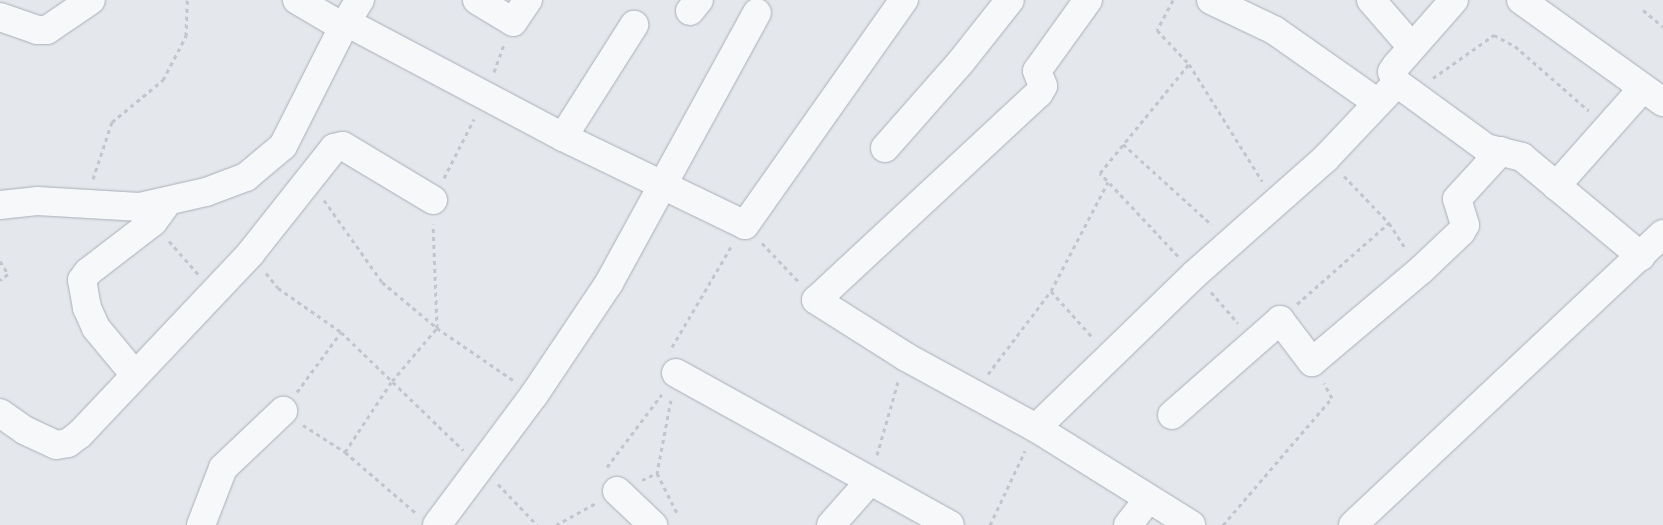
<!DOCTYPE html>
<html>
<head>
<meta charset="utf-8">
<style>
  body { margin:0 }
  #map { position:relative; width:1663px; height:525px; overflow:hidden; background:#e4e7ec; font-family:"Work Sans",sans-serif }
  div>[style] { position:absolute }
  .path>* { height:3px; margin-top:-1.5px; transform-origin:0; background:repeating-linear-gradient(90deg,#c2c5cb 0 4px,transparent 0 8px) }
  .roads { filter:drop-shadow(0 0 1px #a9aeb7) drop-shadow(0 0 1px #a9aeb7) }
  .street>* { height:28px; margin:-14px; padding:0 14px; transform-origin:14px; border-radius:14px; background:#f7f8fa }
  span { translate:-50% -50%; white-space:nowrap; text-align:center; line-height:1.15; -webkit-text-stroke:4px #f4f6f9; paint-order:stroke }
</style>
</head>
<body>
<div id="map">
  <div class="path">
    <i style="left:1173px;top:0;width:34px;rotate:118deg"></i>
    <i style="left:1157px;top:30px;width:47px;rotate:46.7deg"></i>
    <i style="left:1189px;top:64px;width:138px;rotate:58deg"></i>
    <i style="left:1643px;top:10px;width:26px;rotate:40deg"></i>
    <i style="left:494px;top:72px;width:29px;rotate:-70deg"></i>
    <i style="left:1433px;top:78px;width:75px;rotate:-35.2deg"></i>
    <i style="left:1494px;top:35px;width:24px;rotate:28deg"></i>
    <i style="left:1515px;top:46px;width:98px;rotate:41.3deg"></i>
    <i style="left:1123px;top:144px;width:120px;rotate:42.3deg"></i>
    <i style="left:1344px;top:176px;width:65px;rotate:46.2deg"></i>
    <i style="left:1389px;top:223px;width:31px;rotate:57deg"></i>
    <i style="left:444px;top:178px;width:66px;rotate:-63deg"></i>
    <i style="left:93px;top:179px;width:60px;rotate:-71.6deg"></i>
    <i style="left:112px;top:122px;width:66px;rotate:-39.5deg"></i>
    <i style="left:163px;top:80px;width:50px;rotate:-62.4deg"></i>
    <i style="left:186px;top:36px;width:36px;rotate:-88deg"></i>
    <i style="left:324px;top:200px;width:100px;rotate:54.7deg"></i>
    <i style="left:382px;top:282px;width:72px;rotate:39.9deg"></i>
    <i style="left:437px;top:328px;width:92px;rotate:34.4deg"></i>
    <i style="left:169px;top:241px;width:44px;rotate:48.7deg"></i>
    <i style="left:762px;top:243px;width:54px;rotate:46.5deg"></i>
    <i style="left:1178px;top:256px;width:114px;rotate:-133.2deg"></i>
    <i style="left:1100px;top:173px;width:141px;rotate:-50.8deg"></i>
    <i style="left:0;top:261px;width:15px;rotate:58deg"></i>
    <i style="left:8px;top:274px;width:10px;rotate:143deg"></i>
    <i style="left:266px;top:273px;width:19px;rotate:51deg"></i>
    <i style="left:278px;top:288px;width:77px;rotate:34.9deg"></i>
    <i style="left:341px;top:332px;width:170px;rotate:44deg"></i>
    <i style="left:1051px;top:291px;width:63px;rotate:48.2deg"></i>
    <i style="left:1211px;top:292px;width:41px;rotate:48.9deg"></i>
    <i style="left:1297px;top:304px;width:123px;rotate:-41.4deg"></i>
    <i style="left:672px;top:347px;width:116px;rotate:-59.5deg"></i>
    <i style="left:988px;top:374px;width:104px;rotate:-52.8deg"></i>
    <i style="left:1051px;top:291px;width:123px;rotate:-62.4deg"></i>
    <i style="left:297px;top:392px;width:74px;rotate:-53.7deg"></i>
    <i style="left:671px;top:400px;width:74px;rotate:100.9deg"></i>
    <i style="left:657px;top:473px;width:47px;rotate:63.4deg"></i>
    <i style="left:303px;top:425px;width:50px;rotate:32.7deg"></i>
    <i style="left:345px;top:452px;width:94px;rotate:40.7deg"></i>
    <i style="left:345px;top:452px;width:85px;rotate:-56.5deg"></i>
    <i style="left:392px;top:381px;width:70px;rotate:-49.7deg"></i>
    <i style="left:437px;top:328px;width:104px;rotate:-92.2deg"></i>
    <i style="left:877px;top:455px;width:76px;rotate:-74deg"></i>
    <i style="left:607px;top:467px;width:91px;rotate:-53deg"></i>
    <i style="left:642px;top:480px;width:17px;rotate:-25deg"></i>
    <i style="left:498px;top:484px;width:57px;rotate:46.4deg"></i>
    <i style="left:556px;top:525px;width:46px;rotate:-28.8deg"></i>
    <i style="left:990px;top:525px;width:82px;rotate:-64.7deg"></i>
    <i style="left:1223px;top:525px;width:167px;rotate:-49.4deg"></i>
    <i style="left:1332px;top:398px;width:17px;rotate:-118deg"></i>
  </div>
  <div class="roads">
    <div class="street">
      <i style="left:297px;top:0;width:53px;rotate:30.4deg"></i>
      <i style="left:477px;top:0;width:42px;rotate:31.4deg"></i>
      <i style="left:513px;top:22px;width:27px;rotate:-56deg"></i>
      <i style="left:1088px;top:0;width:87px;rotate:125.7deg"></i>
      <i style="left:1037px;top:71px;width:16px;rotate:68deg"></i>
      <i style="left:1043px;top:86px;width:8px;rotate:120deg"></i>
      <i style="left:1039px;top:93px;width:304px;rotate:137.1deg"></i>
      <i style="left:816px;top:300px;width:107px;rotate:32.3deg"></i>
      <i style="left:906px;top:357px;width:148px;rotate:28.6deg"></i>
      <i style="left:1036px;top:428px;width:183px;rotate:32deg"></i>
      <i style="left:1211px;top:0;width:70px;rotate:25.5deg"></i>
      <i style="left:1274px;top:30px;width:127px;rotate:35.1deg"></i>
      <i style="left:1371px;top:0;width:61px;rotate:49deg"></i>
      <i style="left:1454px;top:0;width:88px;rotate:131.3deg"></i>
      <i style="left:1396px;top:66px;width:7px;rotate:124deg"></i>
      <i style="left:1392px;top:72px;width:12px;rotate:66deg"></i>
      <i style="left:1397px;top:83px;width:110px;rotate:36.1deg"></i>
      <i style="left:1486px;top:148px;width:37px;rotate:14deg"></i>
      <i style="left:1522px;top:157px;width:155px;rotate:39.8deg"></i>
      <i style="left:1521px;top:0;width:175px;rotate:35.7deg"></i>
      <i style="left:690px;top:11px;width:14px;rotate:-51deg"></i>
      <i style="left:0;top:17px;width:39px;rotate:19deg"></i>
      <i style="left:37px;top:30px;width:10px"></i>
      <i style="left:47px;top:30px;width:53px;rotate:-34.3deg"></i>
      <i style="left:346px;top:22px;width:246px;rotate:27.9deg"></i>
      <i style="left:563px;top:137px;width:202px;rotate:25.8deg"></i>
      <i style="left:745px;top:225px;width:276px;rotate:-54.8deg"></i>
      <i style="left:563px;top:137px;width:133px;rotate:-57.6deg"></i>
      <i style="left:885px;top:148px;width:113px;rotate:-48.6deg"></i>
      <i style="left:960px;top:63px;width:80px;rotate:-51.6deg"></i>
      <i style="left:1556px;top:186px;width:131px;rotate:-48.4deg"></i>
      <i style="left:0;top:205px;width:37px;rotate:-6deg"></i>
      <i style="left:37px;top:201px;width:103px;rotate:3.3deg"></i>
      <i style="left:140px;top:207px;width:68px;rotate:-12.8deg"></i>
      <i style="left:206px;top:192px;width:43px;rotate:-20.6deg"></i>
      <i style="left:246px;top:177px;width:48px;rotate:-40deg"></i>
      <i style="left:283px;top:146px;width:133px;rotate:-63.2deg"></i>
      <i style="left:343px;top:27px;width:32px;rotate:-58deg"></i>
      <i style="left:676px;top:373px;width:313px;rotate:29deg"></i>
      <i style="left:135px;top:375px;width:61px;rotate:-129.7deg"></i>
      <i style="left:96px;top:328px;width:22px;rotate:-114deg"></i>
      <i style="left:87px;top:308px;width:28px;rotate:-100deg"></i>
      <i style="left:82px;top:280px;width:10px;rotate:-53deg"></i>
      <i style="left:88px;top:272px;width:82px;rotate:-37.6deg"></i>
      <i style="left:153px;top:222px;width:26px;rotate:-54deg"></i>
      <i style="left:0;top:413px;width:29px;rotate:35deg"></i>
      <i style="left:24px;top:430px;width:35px;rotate:25deg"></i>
      <i style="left:56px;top:445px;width:12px;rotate:-9deg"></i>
      <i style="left:68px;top:443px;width:15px;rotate:-37deg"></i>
      <i style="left:80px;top:434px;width:248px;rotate:-46.6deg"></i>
      <i style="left:250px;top:254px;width:135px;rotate:-51.6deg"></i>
      <i style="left:334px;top:148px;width:9px;rotate:-13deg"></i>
      <i style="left:343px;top:146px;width:105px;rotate:31deg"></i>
      <i style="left:1172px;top:415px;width:144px;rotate:-41.3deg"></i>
      <i style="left:1280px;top:320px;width:53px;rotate:52.7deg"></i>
      <i style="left:1312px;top:362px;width:143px;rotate:-40.2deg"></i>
      <i style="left:1421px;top:270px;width:55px;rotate:-43.5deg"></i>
      <i style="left:1461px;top:232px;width:8px;rotate:-60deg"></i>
      <i style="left:1465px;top:225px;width:27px;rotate:-107deg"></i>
      <i style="left:1457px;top:199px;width:65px;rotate:-47.5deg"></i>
      <i style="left:1036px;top:428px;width:221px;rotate:-44.1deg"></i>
      <i style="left:1195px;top:274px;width:175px;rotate:-41.5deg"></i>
      <i style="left:1326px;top:158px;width:103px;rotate:-46.6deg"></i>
      <i style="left:617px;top:491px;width:50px;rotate:43.4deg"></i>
      <i style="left:201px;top:525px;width:61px;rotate:-68.9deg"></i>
      <i style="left:223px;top:468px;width:83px;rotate:-43.5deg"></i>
      <i style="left:437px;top:525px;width:162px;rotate:-53.3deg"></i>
      <i style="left:534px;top:395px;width:135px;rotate:-56.2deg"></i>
      <i style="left:609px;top:283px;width:308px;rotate:-61.3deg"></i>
      <i style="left:831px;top:525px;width:57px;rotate:-48.5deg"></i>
      <i style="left:1128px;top:525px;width:33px;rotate:-52deg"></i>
      <i style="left:1353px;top:525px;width:425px;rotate:-43.2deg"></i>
    </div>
  </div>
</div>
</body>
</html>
